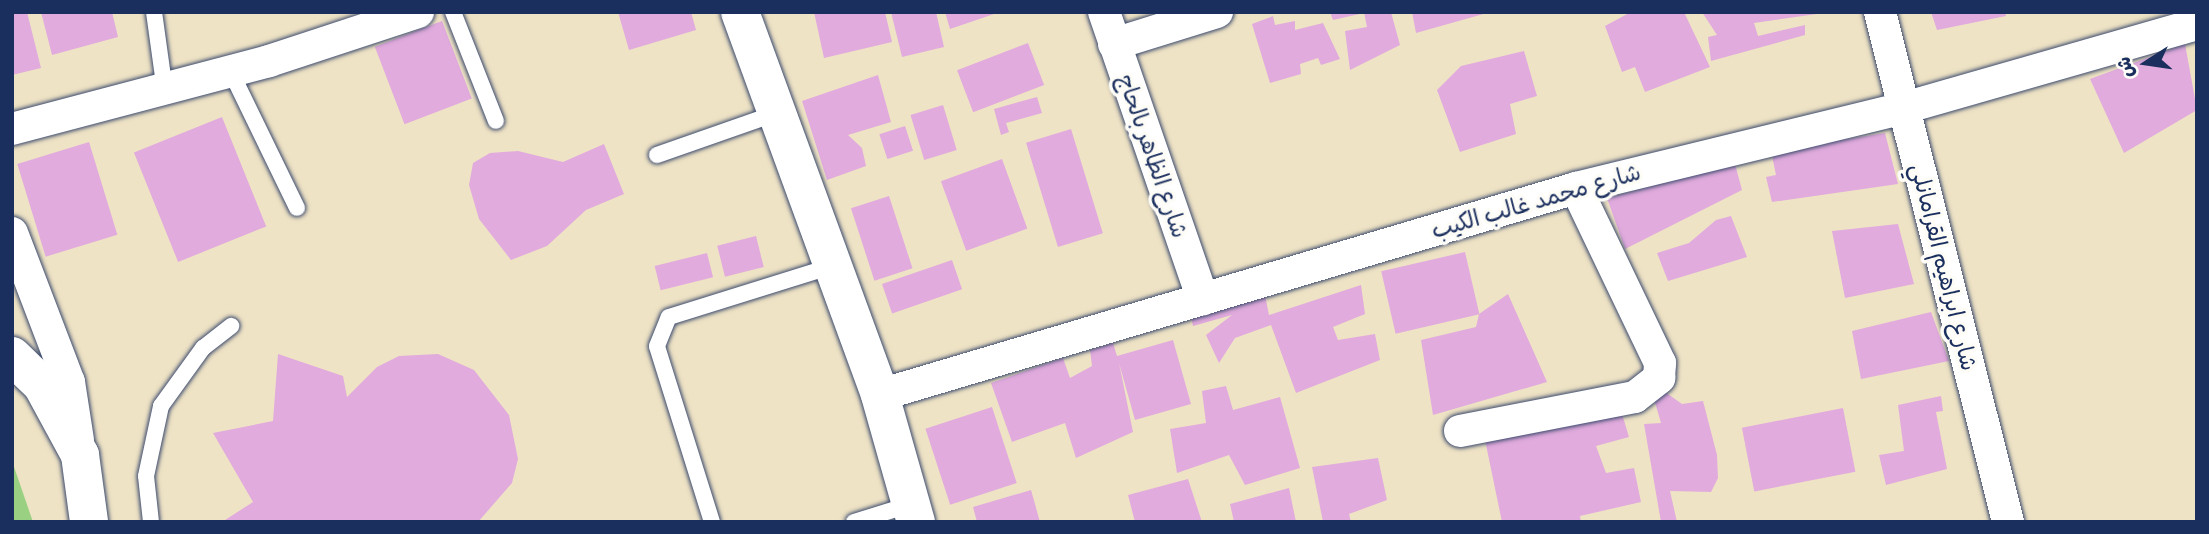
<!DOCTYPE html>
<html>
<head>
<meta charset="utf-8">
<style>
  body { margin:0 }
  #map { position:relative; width:2209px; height:534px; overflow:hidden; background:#efe3c5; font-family:Itim,"Playpen Sans Arabic",sans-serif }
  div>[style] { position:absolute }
  .green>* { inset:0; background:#9ad081 }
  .building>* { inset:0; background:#e1abdd; transform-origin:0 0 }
  .roads { filter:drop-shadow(0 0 2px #3b4a6d) drop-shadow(0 0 2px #3b4a6d) }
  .service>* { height:16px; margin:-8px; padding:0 8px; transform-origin:8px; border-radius:8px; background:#fff }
  .minor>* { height:32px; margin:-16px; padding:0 16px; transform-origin:16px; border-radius:16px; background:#fff }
  .tertiary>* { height:38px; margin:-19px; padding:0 19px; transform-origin:19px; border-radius:19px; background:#fff }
  .primary>* { height:38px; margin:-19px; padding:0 19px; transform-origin:19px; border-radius:19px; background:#fff }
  span { translate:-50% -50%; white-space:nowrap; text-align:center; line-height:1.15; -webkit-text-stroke:7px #fdfcf7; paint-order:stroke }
  .street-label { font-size:23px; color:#1b2f5e }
  .frame { position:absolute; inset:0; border:14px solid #1b2f5e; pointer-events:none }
  .north { position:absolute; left:2111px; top:28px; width:70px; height:70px; -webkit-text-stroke:5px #fdfcf7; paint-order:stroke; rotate:258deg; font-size:19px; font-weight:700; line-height:28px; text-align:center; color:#1b2f5e }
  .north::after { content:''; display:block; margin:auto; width:24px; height:32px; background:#1b2f5e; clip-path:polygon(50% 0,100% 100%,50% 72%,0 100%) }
</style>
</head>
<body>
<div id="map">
  <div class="green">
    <i style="clip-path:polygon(12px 461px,33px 522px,12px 522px)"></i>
  </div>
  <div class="building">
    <i style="clip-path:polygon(12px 12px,27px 12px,41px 68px,12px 75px)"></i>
    <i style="clip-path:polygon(41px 12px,112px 12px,118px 37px,52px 55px)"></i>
    <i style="clip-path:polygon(618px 12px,691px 12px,696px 30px,629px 50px)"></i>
    <i style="clip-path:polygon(814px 12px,885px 12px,892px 42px,824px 58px)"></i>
    <i style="clip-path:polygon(891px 12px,936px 12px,944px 47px,902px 57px)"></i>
    <i style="clip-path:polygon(945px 12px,997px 12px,997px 13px,950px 29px)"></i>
    <i style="clip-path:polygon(1330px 12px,1364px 12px,1364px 13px,1333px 20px)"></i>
    <i style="clip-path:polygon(1364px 12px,1391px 12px,1400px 45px,1350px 70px,1345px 31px,1367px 27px)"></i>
    <i style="clip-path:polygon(1412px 12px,1487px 12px,1487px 13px,1416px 33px)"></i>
    <i style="clip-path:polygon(1631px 12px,1684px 12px,1710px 67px,1645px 92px,1635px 67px,1622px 72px,1605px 26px)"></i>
    <i style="clip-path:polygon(1702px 12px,1817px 12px,1817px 14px,1754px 23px,1758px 36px,1805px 25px,1805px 35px,1711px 61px,1708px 37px,1717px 35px)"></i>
    <i style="clip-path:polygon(1931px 12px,2005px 12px,2006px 16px,1937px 30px)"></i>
    <i style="clip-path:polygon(1273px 16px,1275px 25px,1295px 21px,1295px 30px,1323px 23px,1340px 59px,1321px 65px,1318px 58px,1300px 64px,1301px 74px,1270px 83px,1252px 24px)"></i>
    <i style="left:442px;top:21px;width:83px;height:72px;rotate:69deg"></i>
    <i style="left:1028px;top:43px;width:45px;height:76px;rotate:69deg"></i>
    <i style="clip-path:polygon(2185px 44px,2197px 110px,2124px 153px,2090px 79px)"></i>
    <i style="clip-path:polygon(1524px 51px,1537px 96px,1510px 104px,1516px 134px,1460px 152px,1437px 90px,1461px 66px)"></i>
    <i style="clip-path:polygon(878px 75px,891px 122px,848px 135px,862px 148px,866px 166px,827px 180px,802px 101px)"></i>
    <i style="clip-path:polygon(1037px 97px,1042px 113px,1006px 123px,1009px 132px,1001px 135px,994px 109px)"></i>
    <i style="left:943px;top:105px;width:47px;height:34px;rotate:73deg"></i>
    <i style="left:222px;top:117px;width:118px;height:95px;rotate:68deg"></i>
    <i style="left:905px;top:126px;width:26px;height:27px;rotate:72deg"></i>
    <i style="left:1071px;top:129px;width:109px;height:47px;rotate:73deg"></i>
    <i style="clip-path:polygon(1885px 133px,1898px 184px,1772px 202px,1766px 177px,1776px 175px,1771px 151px)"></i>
    <i style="left:89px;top:142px;width:97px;height:75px;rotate:73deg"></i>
    <i style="clip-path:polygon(604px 144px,624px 194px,586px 210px,547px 246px,511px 260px,479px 219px,469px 185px,473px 163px,490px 153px,518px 151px,563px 162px)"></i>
    <i style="left:1002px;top:159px;width:74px;height:65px;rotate:70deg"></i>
    <i style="clip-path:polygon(1735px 164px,1742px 190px,1625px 249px,1607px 198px)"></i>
    <i style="left:889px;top:196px;width:76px;height:40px;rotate:72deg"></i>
    <i style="clip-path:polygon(1731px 216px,1747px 257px,1668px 281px,1657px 253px,1689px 243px,1716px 220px)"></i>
    <i style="clip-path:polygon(1898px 224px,1914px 284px,1845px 298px,1832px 231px)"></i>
    <i style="left:756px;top:236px;width:32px;height:40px;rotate:76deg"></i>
    <i style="left:1465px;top:252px;width:64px;height:86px;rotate:77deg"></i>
    <i style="left:707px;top:253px;width:25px;height:54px;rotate:76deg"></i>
    <i style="left:952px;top:260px;width:31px;height:74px;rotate:71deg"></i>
    <i style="clip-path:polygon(1361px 285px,1365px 314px,1333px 327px,1338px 340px,1375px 334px,1380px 360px,1296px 393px,1271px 325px,1235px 338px,1219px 363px,1206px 335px,1232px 315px,1193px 326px,1190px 311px,1264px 290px,1269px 315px)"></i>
    <i style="clip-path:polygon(1508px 294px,1547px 382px,1433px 415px,1421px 340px,1476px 327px,1479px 314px)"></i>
    <i style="clip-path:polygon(1931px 312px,1949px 361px,1861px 379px,1852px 331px)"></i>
    <i style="clip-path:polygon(1173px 340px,1191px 404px,1135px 420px,1119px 363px,1133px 432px,1076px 458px,1065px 423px,1012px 442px,991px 383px,1063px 358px,1070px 378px,1092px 366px,1090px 350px,1113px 343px,1117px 356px)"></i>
    <i style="clip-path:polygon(278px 354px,343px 376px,347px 397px,377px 367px,399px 356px,438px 354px,474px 370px,509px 415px,518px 459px,512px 483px,478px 522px,222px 522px,253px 502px,213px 433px,273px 421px)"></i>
    <i style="clip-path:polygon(1226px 386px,1233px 410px,1280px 397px,1300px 468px,1245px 485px,1229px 455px,1177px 473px,1170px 429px,1206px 423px,1202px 391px)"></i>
    <i style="clip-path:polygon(1661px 389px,1682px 404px,1703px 401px,1717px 455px,1718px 478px,1711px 492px,1670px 491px,1677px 522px,1661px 522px,1644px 424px,1661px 423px,1654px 399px)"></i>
    <i style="clip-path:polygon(1941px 396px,1943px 411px,1936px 412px,1947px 469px,1886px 485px,1879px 455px,1904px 451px,1898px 405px)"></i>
    <i style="clip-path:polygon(1619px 404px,1629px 437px,1596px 446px,1606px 473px,1634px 468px,1641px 502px,1580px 516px,1581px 522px,1502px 522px,1485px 440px)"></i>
    <i style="left:992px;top:407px;width:80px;height:70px;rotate:72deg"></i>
    <i style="left:1843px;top:408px;width:65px;height:103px;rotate:79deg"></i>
    <i style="clip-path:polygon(1378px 458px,1387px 500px,1349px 514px,1351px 522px,1323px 522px,1312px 467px)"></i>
    <i style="clip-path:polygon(1188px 479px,1202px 522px,1135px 522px,1128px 495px)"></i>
    <i style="clip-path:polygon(1289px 488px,1296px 522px,1234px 522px,1230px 504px)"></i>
    <i style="clip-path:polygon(1031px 490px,1040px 522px,977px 522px,973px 507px)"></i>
  </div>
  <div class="roads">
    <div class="service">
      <i style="left:154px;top:12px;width:80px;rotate:82.1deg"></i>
      <i style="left:453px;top:12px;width:117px;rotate:68.5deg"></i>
      <i style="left:231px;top:72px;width:151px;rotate:64.1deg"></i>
      <i style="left:657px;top:155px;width:127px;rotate:-19.3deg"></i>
      <i style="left:151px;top:522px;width:46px;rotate:-96.2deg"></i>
      <i style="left:146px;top:476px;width:72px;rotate:-77.9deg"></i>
      <i style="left:161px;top:406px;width:72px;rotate:-54.1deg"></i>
      <i style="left:203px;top:348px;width:36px;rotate:-38deg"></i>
      <i style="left:712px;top:522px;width:184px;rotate:-107.4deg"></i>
      <i style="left:657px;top:346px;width:31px;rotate:-68deg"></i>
      <i style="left:669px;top:317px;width:172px;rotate:-17.3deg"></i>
      <i style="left:854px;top:522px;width:58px;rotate:-17.2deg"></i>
    </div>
    <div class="minor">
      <i style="left:1104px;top:12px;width:304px;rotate:71deg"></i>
      <i style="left:1880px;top:12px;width:526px;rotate:75.91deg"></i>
      <i style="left:1114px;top:44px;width:108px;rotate:-17.3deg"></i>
      <i style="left:12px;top:129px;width:266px;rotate:-14.8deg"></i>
      <i style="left:269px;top:61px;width:157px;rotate:-18.2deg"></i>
      <i style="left:12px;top:233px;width:160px;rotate:69.1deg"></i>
      <i style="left:69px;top:382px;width:59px;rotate:81.2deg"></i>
      <i style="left:880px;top:395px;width:726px;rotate:-16.56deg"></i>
      <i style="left:1576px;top:188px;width:338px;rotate:-13.7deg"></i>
      <i style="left:1904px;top:108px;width:305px;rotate:-16deg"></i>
      <i style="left:1460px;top:431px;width:178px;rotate:-11deg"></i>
      <i style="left:1635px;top:397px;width:31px;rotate:-38deg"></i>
      <i style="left:1659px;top:378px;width:15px;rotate:-86deg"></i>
      <i style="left:1660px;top:363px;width:194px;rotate:-115.6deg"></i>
    </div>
    <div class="tertiary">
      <i style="left:740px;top:12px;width:408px;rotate:69.9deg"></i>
      <i style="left:880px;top:395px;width:132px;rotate:74.2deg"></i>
    </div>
    <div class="primary">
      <i style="left:12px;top:356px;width:42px;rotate:44deg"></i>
      <i style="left:42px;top:385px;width:80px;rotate:61.5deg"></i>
      <i style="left:80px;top:455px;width:68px;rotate:82.3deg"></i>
    </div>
  </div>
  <div class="street-label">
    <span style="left:1153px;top:156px;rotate:71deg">شارع الظاهر بالحاج</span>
    <span style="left:1536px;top:201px;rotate:-16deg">شارع محمد غالب الكيب</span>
    <span style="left:1944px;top:267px;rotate:76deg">شارع ابراهيم القرامانلي</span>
  </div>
  <div class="frame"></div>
  <div class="north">ش</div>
</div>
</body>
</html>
